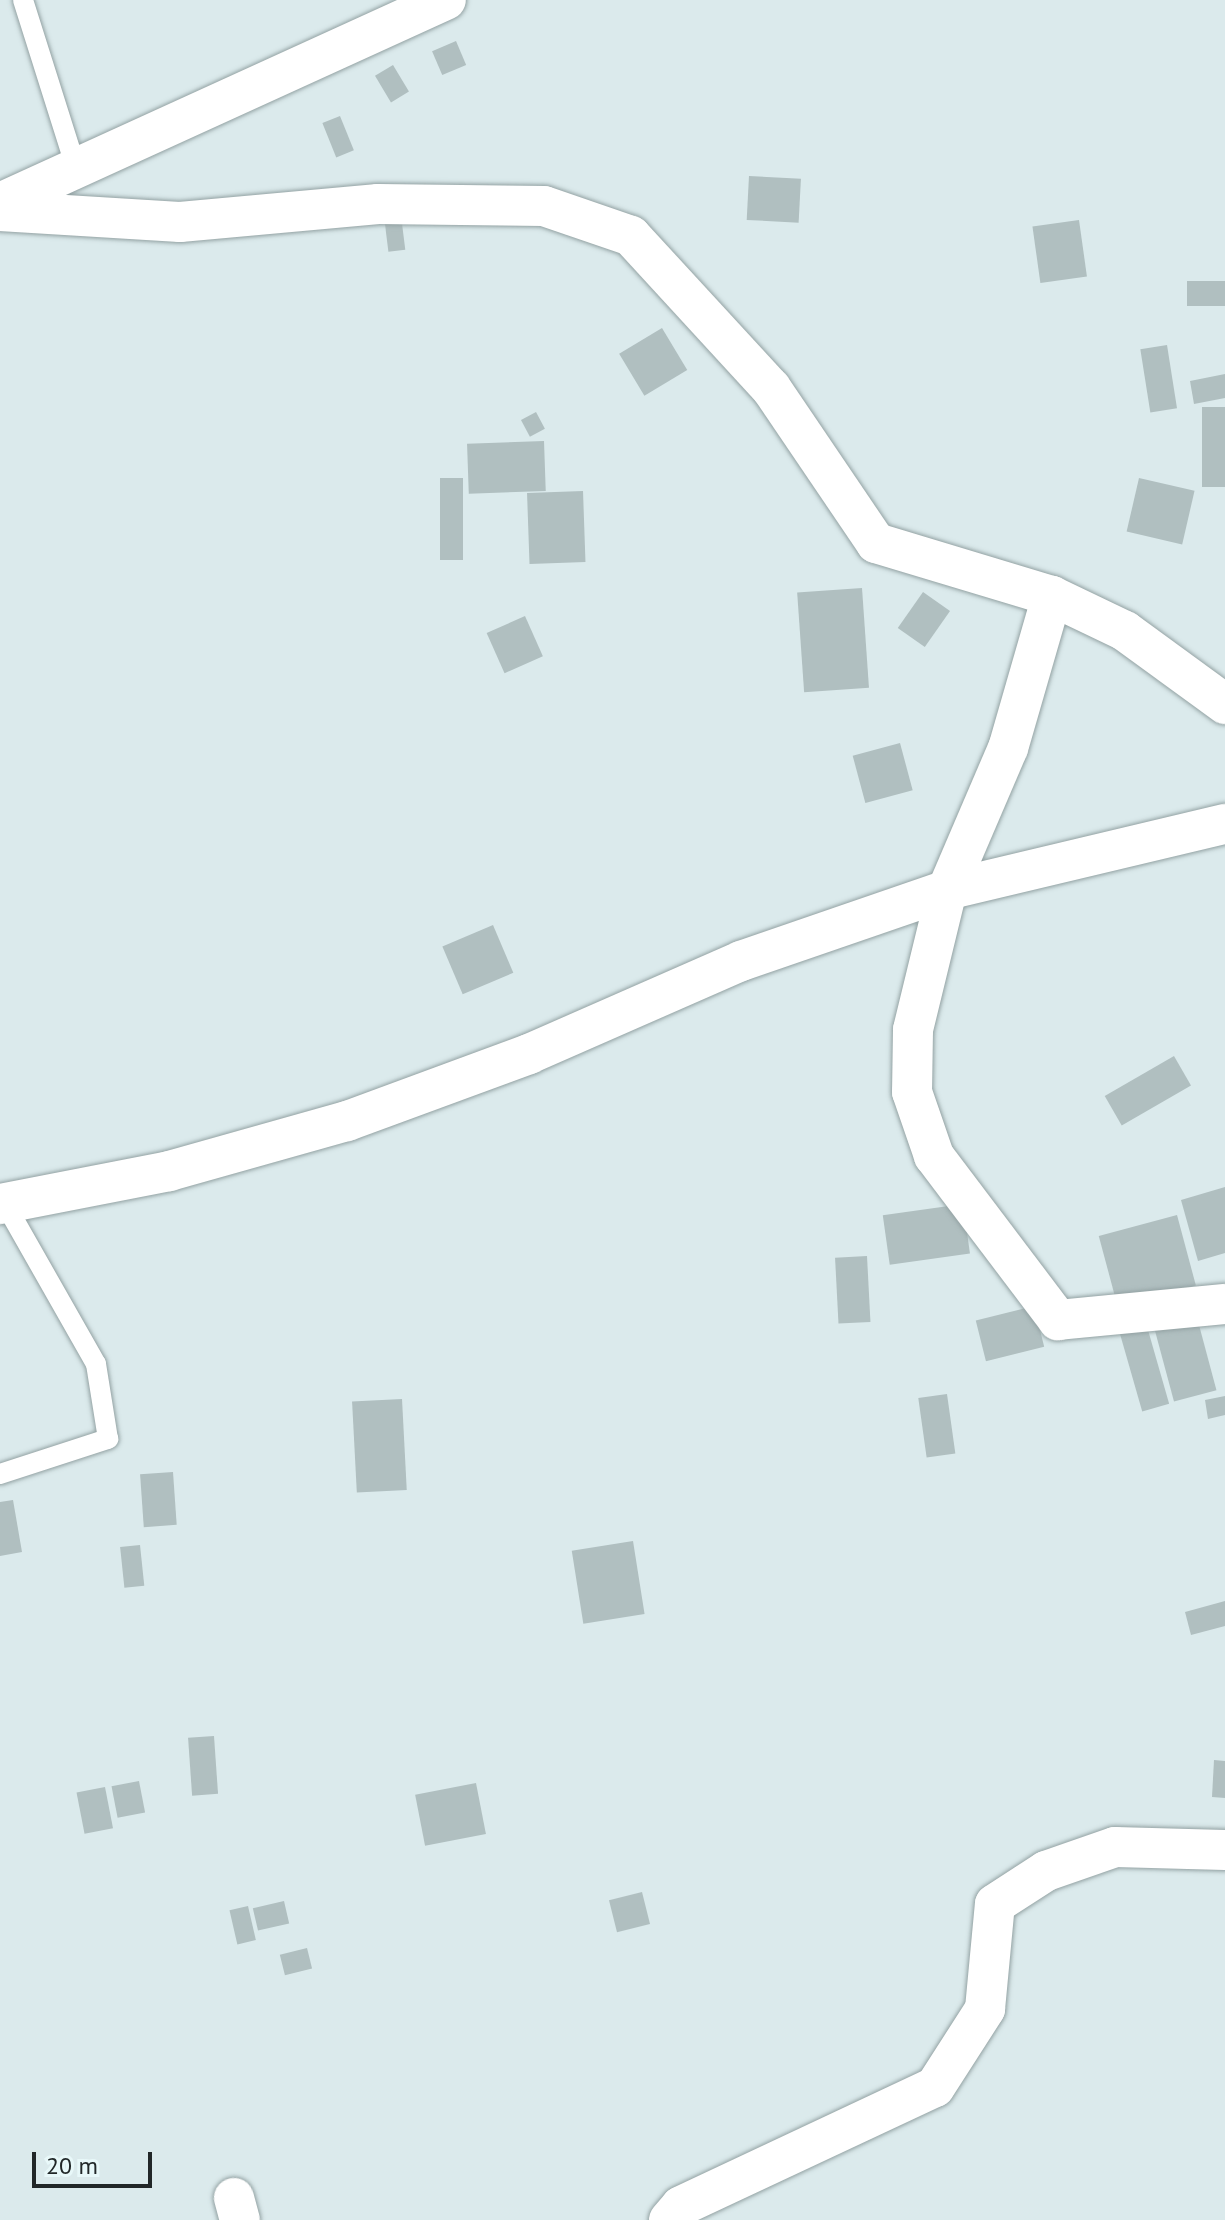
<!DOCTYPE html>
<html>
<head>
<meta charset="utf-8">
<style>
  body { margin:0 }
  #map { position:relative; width:1225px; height:2220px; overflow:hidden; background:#dbeaec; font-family:"PT Sans",sans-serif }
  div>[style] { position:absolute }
  .building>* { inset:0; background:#b0bfc0; transform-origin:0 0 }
  .roads { filter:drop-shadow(0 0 2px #93a2a3) drop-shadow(0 0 2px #93a2a3) }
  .service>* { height:20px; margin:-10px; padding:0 10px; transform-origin:10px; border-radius:10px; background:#fff }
  .minor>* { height:40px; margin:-20px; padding:0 20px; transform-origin:20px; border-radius:20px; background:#fff }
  span { translate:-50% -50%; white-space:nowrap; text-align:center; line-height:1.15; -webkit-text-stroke:6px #e8f8f9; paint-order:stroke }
  .scale { position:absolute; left:32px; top:2152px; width:120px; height:36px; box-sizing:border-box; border:4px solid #212728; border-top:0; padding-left:10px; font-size:24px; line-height:28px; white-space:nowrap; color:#212728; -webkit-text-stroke:6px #e8f8f9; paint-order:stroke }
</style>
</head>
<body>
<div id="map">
  <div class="building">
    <i style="left:456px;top:41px;width:26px;height:26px;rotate:67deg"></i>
    <i style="left:393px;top:65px;width:31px;height:21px;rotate:59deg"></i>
    <i style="left:340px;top:116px;width:37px;height:19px;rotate:68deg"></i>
    <i style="left:749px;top:176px;width:52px;height:44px;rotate:3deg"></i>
    <i style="left:401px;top:215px;width:35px;height:17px;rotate:83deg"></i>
    <i style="left:1079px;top:220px;width:57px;height:47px;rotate:82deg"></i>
    <i style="left:1225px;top:281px;width:25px;height:38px;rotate:90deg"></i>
    <i style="left:662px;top:328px;width:49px;height:50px;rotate:59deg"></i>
    <i style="left:1167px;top:345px;width:64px;height:27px;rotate:81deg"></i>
    <i style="clip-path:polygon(1225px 374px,1225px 398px,1194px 404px,1190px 381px)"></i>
    <i style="left:1202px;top:407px;width:23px;height:80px"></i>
    <i style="left:536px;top:412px;width:19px;height:17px;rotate:62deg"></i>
    <i style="left:544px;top:441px;width:50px;height:77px;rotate:88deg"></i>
    <i style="left:440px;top:478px;width:23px;height:82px"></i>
    <i style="left:1139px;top:478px;width:57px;height:55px;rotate:13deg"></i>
    <i style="left:583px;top:491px;width:71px;height:56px;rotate:88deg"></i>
    <i style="left:862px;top:588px;width:100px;height:65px;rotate:86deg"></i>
    <i style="left:923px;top:592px;width:33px;height:44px;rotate:35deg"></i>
    <i style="left:525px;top:616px;width:44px;height:42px;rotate:66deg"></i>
    <i style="left:900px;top:743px;width:49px;height:49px;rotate:75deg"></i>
    <i style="left:493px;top:925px;width:52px;height:55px;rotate:67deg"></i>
    <i style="left:1174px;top:1056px;width:34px;height:80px;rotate:60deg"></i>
    <i style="clip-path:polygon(1225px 1187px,1225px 1253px,1198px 1261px,1181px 1200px)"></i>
    <i style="left:963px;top:1204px;width:50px;height:81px;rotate:82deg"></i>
    <i style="left:1177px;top:1215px;width:73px;height:81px;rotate:75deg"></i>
    <i style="left:867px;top:1256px;width:66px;height:32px;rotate:87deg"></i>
    <i style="left:1034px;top:1306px;width:42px;height:60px;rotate:76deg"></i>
    <i style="left:1195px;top:1310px;width:83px;height:44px;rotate:75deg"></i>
    <i style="left:1146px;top:1323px;width:84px;height:28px;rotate:74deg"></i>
    <i style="left:947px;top:1394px;width:60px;height:29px;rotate:82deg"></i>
    <i style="clip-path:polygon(1225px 1396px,1225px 1415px,1208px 1419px,1205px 1400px)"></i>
    <i style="left:402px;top:1399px;width:91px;height:50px;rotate:87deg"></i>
    <i style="left:173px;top:1472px;width:53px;height:33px;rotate:86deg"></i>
    <i style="clip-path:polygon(13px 1500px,22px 1552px,0 1556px,0 1502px)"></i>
    <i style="left:633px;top:1541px;width:74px;height:62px;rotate:81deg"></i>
    <i style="left:140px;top:1545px;width:41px;height:20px;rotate:84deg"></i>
    <i style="clip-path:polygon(1225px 1601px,1225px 1626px,1191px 1635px,1185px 1612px)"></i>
    <i style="left:214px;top:1736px;width:58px;height:26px;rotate:86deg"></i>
    <i style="clip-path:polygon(1214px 1760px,1225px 1761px,1225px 1798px,1212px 1797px)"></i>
    <i style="left:139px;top:1781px;width:32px;height:28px;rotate:79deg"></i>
    <i style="left:476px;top:1783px;width:52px;height:62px;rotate:79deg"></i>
    <i style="left:105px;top:1787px;width:42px;height:29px;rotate:79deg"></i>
    <i style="left:642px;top:1892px;width:33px;height:34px;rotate:76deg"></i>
    <i style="left:284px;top:1901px;width:23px;height:32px;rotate:77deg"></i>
    <i style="left:248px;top:1906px;width:35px;height:19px;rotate:77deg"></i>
    <i style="left:307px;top:1948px;width:21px;height:28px;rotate:76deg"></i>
  </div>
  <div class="roads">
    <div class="service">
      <i style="left:23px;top:0;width:176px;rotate:72.5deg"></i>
      <i style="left:0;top:1474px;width:114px;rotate:-18deg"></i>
      <i style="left:108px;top:1439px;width:76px;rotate:-99.1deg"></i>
      <i style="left:96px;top:1364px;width:186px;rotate:-119.6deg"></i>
    </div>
    <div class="minor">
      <i style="left:0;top:203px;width:490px;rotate:-24.5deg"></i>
      <i style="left:0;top:211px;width:180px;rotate:3.5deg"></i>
      <i style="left:180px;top:222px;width:199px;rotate:-5.2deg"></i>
      <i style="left:378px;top:204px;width:166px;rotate:0.7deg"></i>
      <i style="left:544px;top:206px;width:92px;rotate:19deg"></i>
      <i style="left:631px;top:236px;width:207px;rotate:47.4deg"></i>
      <i style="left:771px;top:388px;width:187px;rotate:55.9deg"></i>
      <i style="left:876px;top:543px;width:184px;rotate:16.8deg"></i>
      <i style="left:1052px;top:596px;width:81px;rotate:25.6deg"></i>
      <i style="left:1125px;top:631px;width:124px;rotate:36.1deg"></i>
      <i style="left:1052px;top:596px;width:158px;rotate:106.1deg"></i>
      <i style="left:1008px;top:748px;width:155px;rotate:113.2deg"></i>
      <i style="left:947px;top:890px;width:144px;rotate:103.7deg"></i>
      <i style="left:913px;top:1030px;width:62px;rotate:90.9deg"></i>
      <i style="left:912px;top:1092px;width:68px;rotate:71deg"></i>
      <i style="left:934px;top:1156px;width:206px;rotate:52.9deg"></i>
      <i style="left:1058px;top:1320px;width:168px;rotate:-5.5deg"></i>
      <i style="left:0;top:1204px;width:172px;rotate:-11deg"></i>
      <i style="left:169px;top:1171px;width:185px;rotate:-15.7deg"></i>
      <i style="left:347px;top:1121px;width:194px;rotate:-20.2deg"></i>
      <i style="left:529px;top:1054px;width:232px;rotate:-23.7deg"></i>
      <i style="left:741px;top:961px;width:218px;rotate:-19deg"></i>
      <i style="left:947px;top:890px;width:286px;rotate:-13.4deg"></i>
      <i style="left:234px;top:2198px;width:23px;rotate:75deg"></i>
      <i style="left:669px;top:2220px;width:18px;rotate:-49deg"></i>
      <i style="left:681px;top:2206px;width:280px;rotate:-25.1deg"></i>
      <i style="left:935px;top:2087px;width:93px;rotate:-57.3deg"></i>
      <i style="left:985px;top:2009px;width:105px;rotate:-84.6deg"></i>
      <i style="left:995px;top:1904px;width:61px;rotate:-32.9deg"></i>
      <i style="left:1046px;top:1871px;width:73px;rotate:-19.2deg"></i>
      <i style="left:1115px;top:1847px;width:110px;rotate:1.6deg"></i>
    </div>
  </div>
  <div class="scale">20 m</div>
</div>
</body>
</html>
